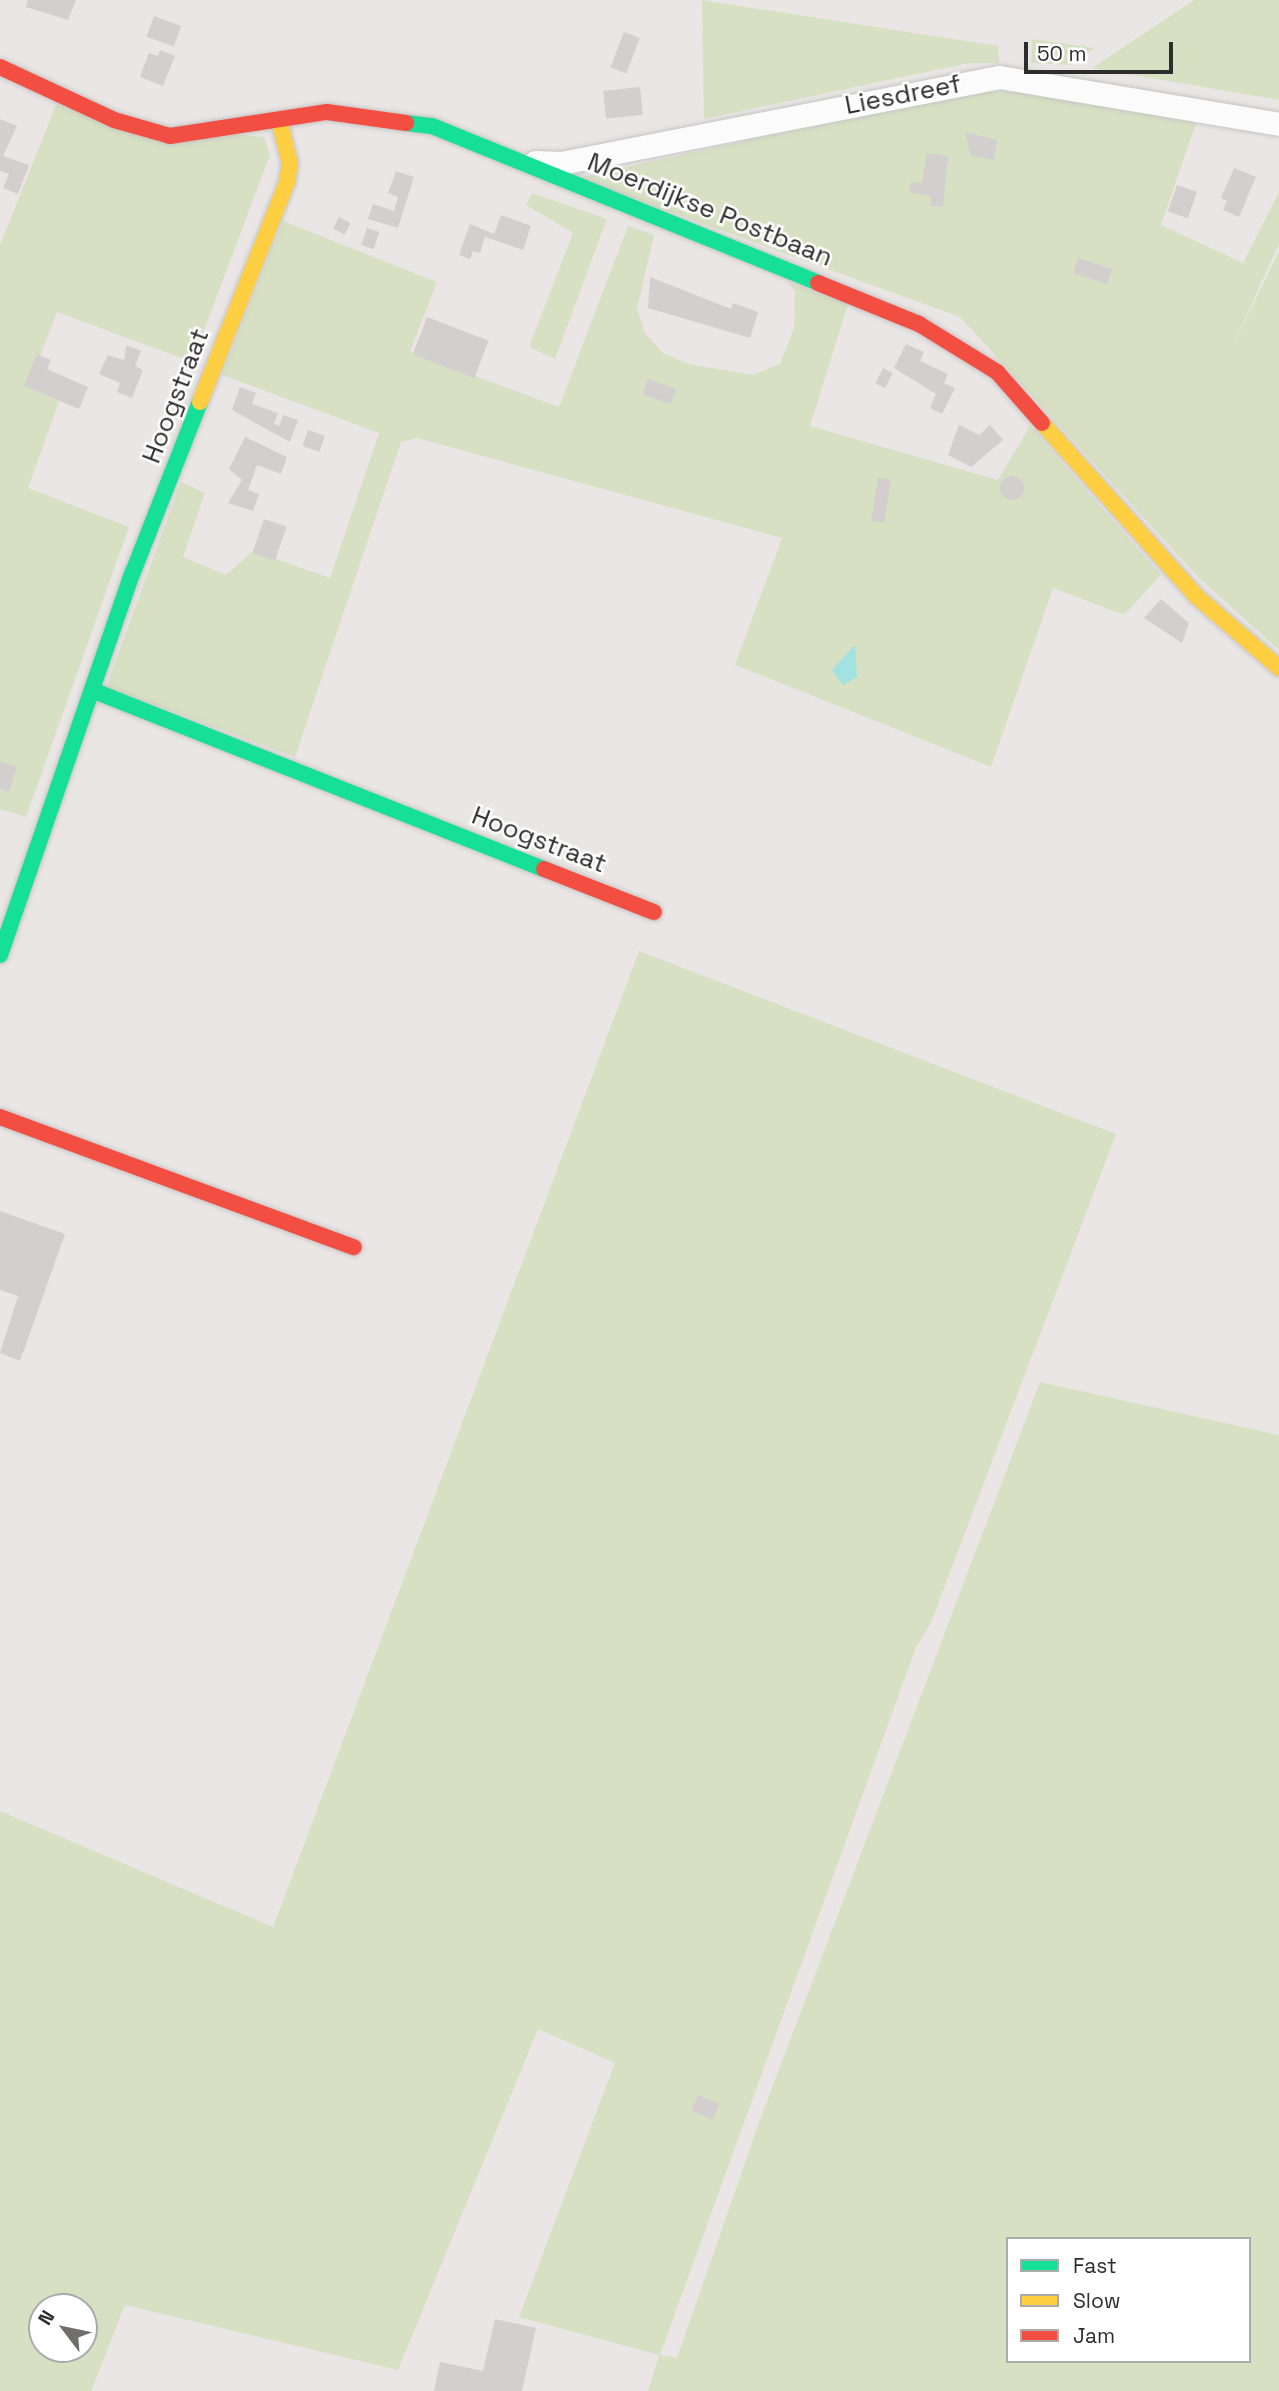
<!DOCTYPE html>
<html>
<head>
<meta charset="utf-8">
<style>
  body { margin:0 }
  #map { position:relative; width:1279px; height:2391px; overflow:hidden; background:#eae6e5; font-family:"Space Grotesk",sans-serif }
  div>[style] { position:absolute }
  .green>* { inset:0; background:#d7e0c2 }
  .water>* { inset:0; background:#a2e2e0 }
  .building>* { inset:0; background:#d2cfce; transform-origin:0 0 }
  .round { border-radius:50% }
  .roads { filter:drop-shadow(0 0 2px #c6c5c5) drop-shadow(0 0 2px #c6c5c5) }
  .street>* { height:23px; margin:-11.5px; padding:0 11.5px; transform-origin:11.5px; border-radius:11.5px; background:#fcfbfb }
  .fast>* { height:16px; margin:-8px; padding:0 8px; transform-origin:8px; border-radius:8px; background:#16e098 }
  .slow>* { height:16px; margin:-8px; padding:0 8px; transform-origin:8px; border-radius:8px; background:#ffcf43 }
  .jam>* { height:16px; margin:-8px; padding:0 8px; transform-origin:8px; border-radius:8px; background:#f24e42 }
  span { translate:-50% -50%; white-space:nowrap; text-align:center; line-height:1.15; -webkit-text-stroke:5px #fff; paint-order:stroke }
  .street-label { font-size:26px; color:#2d2d2d }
  .legend { position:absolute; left:1006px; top:2237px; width:245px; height:126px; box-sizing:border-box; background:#fff; border:2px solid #ababab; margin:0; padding:9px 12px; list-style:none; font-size:21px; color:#2d2d2d }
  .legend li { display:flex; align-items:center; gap:14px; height:35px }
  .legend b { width:35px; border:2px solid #ababab }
  .north { position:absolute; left:28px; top:2293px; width:70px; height:70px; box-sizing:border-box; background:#fff; border:2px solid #ababab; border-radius:50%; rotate:302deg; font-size:19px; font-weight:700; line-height:28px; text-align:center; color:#2d2d2d }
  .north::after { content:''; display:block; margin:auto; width:24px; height:32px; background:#6f6e6d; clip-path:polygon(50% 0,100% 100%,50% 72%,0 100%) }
  .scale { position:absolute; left:1024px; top:42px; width:149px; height:32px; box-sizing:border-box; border:4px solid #2d2d2d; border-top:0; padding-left:9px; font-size:21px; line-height:24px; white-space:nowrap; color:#2d2d2d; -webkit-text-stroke:5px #fff; paint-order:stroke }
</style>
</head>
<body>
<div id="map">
  <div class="green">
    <i style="clip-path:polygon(702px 0,998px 46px,999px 63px,969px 63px,704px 119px)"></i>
    <i style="clip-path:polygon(1194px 0,1279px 0,1279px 100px,1092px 68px)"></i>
    <i style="clip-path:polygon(1032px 39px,1095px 48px,1070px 65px,1031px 63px)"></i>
    <i style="clip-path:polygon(968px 91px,1016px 92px,1197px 120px,1161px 225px,1243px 263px,1279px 192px,1279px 244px,1228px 356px,1279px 251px,1279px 650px,1199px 578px,960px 317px,577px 178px)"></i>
    <i style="clip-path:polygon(60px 95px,125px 122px,264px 137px,270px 155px,192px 362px,57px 312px,28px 387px,59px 401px,28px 488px,129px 527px,26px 817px,0 809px,0 245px)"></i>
    <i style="clip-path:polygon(532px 193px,607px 219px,555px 359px,529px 347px,573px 233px,526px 205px)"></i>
    <i style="clip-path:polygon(283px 221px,437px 282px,410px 352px,559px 407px,628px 226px,654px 235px,637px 309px,645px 333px,663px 353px,689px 364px,753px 375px,780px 364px,794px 328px,795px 292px,788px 282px,848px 304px,810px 426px,998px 480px,1030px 426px,1161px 575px,1124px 615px,1053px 588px,991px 767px,735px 665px,782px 538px,417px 438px,401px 442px,295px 757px,106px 687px,181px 482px,205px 493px,183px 557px,226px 575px,253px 551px,330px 578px,379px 433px,222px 375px)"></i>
    <i style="clip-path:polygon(evenodd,639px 951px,1116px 1134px,930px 1625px,916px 1647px,660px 2355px,677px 2358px,761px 2117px,1040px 1382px,1279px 1435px,1279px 2391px,648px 2391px,659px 2355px,519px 2317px,615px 2063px,538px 2029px,398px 2370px,125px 2305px,91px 2391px,0 2391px,0 1811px,273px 1927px,639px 951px,1008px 2239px,1249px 2239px,1249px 2361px,1008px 2361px,1008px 2239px,639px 951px,42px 2307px,84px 2307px,84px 2349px,42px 2349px,42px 2307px)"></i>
  </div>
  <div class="water">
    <i style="clip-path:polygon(855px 645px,857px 677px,843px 685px,832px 670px)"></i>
  </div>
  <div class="building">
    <i style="clip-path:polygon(28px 0,76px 0,68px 20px,26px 7px)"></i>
    <i style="left:154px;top:16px;width:29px;height:22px;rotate:20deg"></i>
    <i style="left:624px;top:32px;width:17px;height:38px;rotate:21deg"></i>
    <i style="clip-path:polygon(160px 50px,175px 56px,163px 86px,140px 77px,149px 53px,158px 56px)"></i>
    <i style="left:640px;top:87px;width:28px;height:37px;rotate:84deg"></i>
    <i style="clip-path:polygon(0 119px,17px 126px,3px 156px,29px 165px,18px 194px,3px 188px,9px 174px,0 171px)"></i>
    <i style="clip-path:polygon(965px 132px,997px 140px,994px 160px,971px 156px)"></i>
    <i style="clip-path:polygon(927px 153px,948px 156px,943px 207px,930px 206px,931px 196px,909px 192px,911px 182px,922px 183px)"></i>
    <i style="clip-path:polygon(1234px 168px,1256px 177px,1239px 217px,1223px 210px,1227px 201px,1221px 198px)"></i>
    <i style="clip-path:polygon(396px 171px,414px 177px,398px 228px,368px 219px,373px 204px,394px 211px,398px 197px,388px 193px)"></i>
    <i style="left:1177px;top:185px;width:21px;height:28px;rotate:19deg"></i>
    <i style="clip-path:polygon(501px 215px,531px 226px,523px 250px,485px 237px,480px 253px,473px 251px,470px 259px,459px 255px,470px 224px,494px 234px)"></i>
    <i style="left:339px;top:217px;width:13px;height:13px;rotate:27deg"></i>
    <i style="left:367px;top:228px;width:13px;height:18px;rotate:18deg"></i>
    <i style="left:1078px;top:258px;width:36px;height:16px;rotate:18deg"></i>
    <i style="clip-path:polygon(650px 277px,731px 309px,733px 303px,758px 312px,750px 338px,648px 308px)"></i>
    <i style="left:427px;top:317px;width:66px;height:40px;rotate:21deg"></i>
    <i style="clip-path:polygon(906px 344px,924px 352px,920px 361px,948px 374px,944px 383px,955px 388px,942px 414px,930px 408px,936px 394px,894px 368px)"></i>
    <i style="clip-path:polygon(126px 345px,141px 351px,135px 366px,143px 370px,132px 398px,117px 392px,120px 383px,99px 374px,108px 355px,124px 360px)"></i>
    <i style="clip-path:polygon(37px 354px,51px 360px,47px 369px,88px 387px,79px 409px,24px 386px)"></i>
    <i style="left:883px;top:368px;width:11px;height:17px;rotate:27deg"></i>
    <i style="left:648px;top:379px;width:30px;height:16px;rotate:20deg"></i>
    <i style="clip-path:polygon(240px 387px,256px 393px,252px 404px,278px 413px,274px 424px,279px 426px,283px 415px,298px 420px,290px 442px,232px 410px)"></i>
    <i style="clip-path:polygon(959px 425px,979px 435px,990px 425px,1003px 440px,971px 467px,948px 455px)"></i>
    <i style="left:308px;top:430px;width:18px;height:17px;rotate:19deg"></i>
    <i style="clip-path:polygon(245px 437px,287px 457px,281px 474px,257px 465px,248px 490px,259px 494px,253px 511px,228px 503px,242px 480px,229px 469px)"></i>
    <i class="round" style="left:1000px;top:476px;width:24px;height:24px"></i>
    <i style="left:878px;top:478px;width:13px;height:43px;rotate:9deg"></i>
    <i style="left:264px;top:519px;width:24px;height:36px;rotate:19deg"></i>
    <i style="clip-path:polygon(1161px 599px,1189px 623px,1182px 643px,1144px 618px)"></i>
    <i style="clip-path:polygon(0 761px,17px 767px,9px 792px,0 789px)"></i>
    <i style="clip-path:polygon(0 1211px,65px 1234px,20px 1361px,0 1353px,18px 1296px,0 1290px)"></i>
    <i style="left:698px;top:2095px;width:23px;height:17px;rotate:23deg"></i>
    <i style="clip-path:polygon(495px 2319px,536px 2328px,522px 2391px,434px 2391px,440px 2362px,483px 2371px)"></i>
  </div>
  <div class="roads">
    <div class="street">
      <i style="left:535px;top:162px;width:26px;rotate:2deg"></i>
      <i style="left:561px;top:163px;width:446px;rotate:-11.1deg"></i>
      <i style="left:999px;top:77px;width:284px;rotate:9.5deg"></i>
    </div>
    <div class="fast">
      <i style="left:406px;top:123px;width:26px;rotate:7deg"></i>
      <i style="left:432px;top:126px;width:417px;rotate:22.1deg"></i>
      <i style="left:94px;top:691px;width:484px;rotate:21.6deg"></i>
      <i style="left:0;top:955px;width:405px;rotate:-70.9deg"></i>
      <i style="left:133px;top:572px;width:183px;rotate:-68.5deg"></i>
    </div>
    <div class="slow">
      <i style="left:200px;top:402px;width:237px;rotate:-68.4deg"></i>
      <i style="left:287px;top:182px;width:18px;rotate:-81deg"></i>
      <i style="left:290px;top:164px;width:46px;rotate:-103.7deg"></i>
      <i style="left:1042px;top:423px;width:232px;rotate:48.3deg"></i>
      <i style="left:1196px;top:596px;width:110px;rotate:40.9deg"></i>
    </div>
    <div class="jam">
      <i style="left:0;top:67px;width:126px;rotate:24.9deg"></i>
      <i style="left:114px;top:120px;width:58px;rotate:15.9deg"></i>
      <i style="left:170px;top:136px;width:159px;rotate:-8.7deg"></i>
      <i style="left:327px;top:112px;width:80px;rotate:7.9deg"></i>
      <i style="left:818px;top:283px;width:109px;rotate:22.1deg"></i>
      <i style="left:919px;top:324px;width:92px;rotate:31.6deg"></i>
      <i style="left:997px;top:372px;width:68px;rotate:48.6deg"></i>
      <i style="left:544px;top:869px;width:118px;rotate:21.4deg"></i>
      <i style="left:0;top:1117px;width:377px;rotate:20.2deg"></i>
    </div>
  </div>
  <div class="street-label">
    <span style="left:903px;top:95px;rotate:-11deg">Liesdreef</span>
    <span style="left:710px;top:210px;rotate:22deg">Moerdijkse Postbaan</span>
    <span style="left:176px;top:396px;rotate:-69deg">Hoogstraat</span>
    <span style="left:539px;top:840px;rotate:21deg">Hoogstraat</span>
  </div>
  <ul class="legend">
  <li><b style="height:9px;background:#16e098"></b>Fast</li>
  <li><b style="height:9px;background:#ffcf43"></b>Slow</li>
  <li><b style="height:9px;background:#f24e42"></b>Jam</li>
  </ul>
  <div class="north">N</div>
  <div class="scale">50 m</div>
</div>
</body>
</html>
